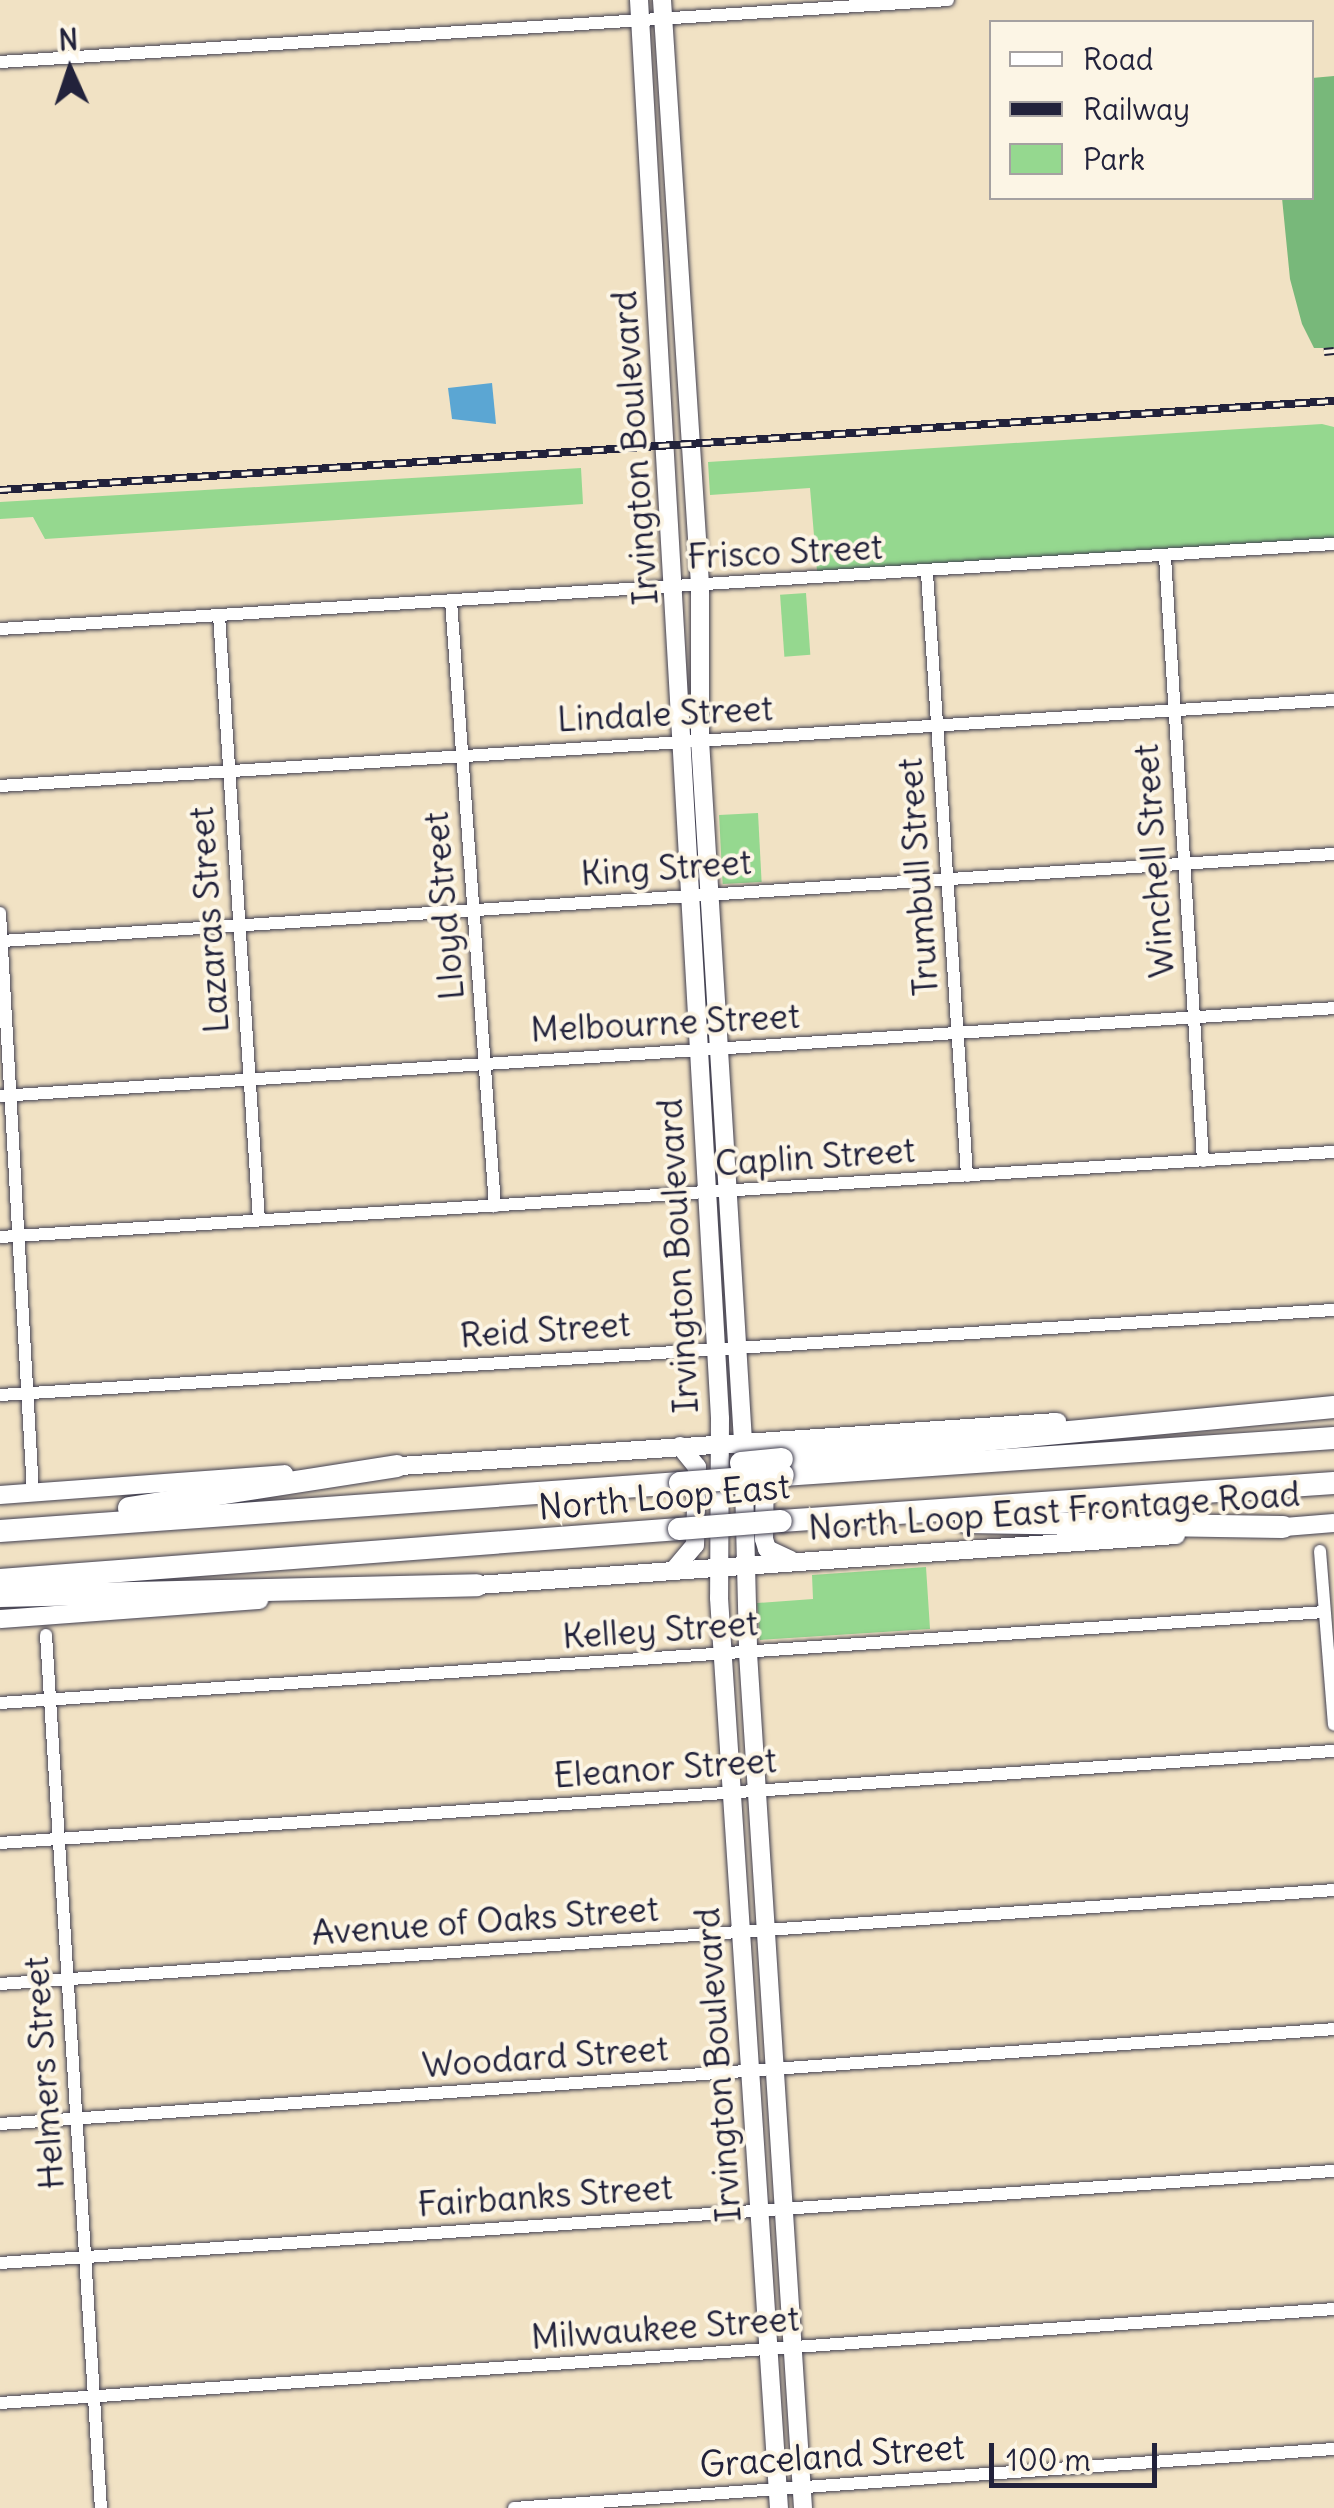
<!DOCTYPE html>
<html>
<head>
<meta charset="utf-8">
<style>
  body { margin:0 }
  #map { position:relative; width:1334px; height:2508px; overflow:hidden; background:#f1e2c4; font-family:Delius,sans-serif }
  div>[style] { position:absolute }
  .green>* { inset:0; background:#95d88f; transform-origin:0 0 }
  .forest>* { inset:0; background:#78b87a }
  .water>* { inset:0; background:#5ba6d3 }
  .roads { filter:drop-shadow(0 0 2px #413f50) drop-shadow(0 0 2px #413f50) }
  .street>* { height:12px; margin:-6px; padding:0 6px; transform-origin:6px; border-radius:6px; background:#fff }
  .secondary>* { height:18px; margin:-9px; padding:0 9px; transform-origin:9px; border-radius:9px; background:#fff }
  .highway>* { height:22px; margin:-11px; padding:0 11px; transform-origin:11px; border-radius:11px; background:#fff }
  .rail>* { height:8px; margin-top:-4px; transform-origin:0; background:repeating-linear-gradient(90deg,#fcf5e5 0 11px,#22223b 0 22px); box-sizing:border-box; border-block:2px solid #22223b }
  .bridges { filter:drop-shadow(0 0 2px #413f50) drop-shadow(0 0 2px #413f50) }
  .highway-bridge>* { height:22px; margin:-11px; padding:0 11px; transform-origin:11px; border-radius:11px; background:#fff }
  span { translate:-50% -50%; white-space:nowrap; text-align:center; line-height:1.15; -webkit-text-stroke:8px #fcf5e5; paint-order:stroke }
  .street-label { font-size:35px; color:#22223b }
  .legend { position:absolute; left:989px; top:20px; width:325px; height:180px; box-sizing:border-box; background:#fcf5e5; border:2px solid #a5a1a1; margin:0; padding:12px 18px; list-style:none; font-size:30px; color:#22223b }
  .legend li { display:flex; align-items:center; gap:20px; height:50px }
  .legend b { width:50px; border:2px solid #a5a1a1 }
  .north { position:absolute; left:20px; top:20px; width:100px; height:100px; -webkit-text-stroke:8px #fcf5e5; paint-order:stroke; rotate:357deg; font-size:28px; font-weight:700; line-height:40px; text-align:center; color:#22223b }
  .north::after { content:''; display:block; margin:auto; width:35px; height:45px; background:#22223b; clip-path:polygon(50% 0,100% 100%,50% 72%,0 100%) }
  .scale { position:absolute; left:989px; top:2443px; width:168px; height:45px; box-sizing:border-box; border:5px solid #22223b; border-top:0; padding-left:12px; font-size:30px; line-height:35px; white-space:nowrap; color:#22223b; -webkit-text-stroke:8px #fcf5e5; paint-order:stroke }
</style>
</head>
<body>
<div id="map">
  <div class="green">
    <i style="clip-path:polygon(1322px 424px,1334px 427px,1334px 540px,817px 571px,810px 488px,710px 495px,708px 462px)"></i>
    <i style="clip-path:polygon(581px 468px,583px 504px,45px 539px,33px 517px,0 519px,0 502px)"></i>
    <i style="left:806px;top:593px;width:62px;height:26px;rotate:86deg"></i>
    <i style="left:758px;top:813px;width:69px;height:39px;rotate:87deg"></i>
    <i style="clip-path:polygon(926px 1567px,930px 1629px,760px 1640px,757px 1603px,813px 1599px,812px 1575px)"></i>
  </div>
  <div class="forest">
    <i style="clip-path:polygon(1334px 76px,1334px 348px,1314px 348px,1302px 324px,1290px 279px,1282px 198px,1312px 198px,1312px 78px)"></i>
  </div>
  <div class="water">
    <i style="clip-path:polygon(492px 383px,496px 424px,452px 419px,448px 388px)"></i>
  </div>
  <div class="roads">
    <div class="street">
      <i style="left:0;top:62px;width:950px;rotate:-3.74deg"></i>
      <i style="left:1165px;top:557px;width:605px;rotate:86.4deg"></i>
      <i style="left:927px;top:573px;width:604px;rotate:86.2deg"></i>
      <i style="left:451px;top:601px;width:607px;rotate:85.84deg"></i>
      <i style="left:219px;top:615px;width:606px;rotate:86.22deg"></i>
      <i style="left:0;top:629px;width:1337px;rotate:-3.65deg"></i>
      <i style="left:0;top:786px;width:1337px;rotate:-3.69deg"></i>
      <i style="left:0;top:913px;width:580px;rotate:86.74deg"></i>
      <i style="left:2px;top:941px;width:1335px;rotate:-3.74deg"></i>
      <i style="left:0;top:1096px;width:1337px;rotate:-3.77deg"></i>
      <i style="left:0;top:1237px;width:1337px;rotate:-3.65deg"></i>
      <i style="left:0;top:1395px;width:1337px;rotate:-3.65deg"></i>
      <i style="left:1320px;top:1551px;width:174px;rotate:85.4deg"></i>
      <i style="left:46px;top:1635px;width:875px;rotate:86.4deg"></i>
      <i style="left:0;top:1703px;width:1326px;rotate:-3.93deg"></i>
      <i style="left:0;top:1843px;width:1337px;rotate:-3.95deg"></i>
      <i style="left:0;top:1984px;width:1337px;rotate:-4.03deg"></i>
      <i style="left:0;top:2124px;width:1337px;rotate:-4.07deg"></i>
      <i style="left:0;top:2263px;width:1337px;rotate:-3.95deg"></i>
      <i style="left:0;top:2403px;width:1337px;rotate:-4.03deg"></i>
      <i style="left:514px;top:2508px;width:822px;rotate:-4.12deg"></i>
    </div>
    <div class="secondary">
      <i style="left:639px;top:0;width:1421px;rotate:86.73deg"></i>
      <i style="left:720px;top:1419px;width:179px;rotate:90.3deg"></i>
      <i style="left:719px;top:1598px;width:912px;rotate:86.23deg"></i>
      <i style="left:662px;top:0;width:586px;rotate:86.28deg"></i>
      <i style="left:700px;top:585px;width:155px;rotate:90deg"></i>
      <i style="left:700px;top:740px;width:703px;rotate:86.49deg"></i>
      <i style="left:743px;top:1442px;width:211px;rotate:88.6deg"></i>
      <i style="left:748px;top:1653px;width:857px;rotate:86.32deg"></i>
      <i style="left:385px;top:1467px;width:674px;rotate:-3.83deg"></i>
      <i style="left:765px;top:1467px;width:72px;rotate:90.8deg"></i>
      <i style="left:764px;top:1539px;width:10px;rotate:73deg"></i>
      <i style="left:767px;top:1549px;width:26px;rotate:25deg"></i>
      <i style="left:0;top:1495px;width:285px;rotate:-4.2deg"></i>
      <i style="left:1272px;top:1528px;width:62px;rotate:-4.6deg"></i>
      <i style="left:673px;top:1571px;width:34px;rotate:-50deg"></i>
      <i style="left:695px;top:1545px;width:78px;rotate:-88.5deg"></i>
      <i style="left:697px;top:1467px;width:27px;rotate:-129deg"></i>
      <i style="left:464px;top:1586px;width:714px;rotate:-4.1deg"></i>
      <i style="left:0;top:1619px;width:260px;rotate:-4.2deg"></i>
    </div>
    <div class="highway">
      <i style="left:782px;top:1459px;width:554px;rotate:-5.38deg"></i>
      <i style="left:783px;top:1475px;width:552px;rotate:-3.84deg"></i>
      <i style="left:129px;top:1508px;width:271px;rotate:-8.9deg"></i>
      <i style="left:781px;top:1521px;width:554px;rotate:-3.93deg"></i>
      <i style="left:966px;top:1522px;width:317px;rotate:0.9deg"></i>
      <i style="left:0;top:1531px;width:682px;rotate:-4.04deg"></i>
      <i style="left:0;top:1580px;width:681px;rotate:-4.3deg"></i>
      <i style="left:0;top:1596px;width:477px;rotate:-1.3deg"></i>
    </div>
  </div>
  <div class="rail">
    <i style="left:1324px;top:352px;width:10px;rotate:-6deg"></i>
    <i style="left:0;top:490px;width:1337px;rotate:-3.82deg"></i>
  </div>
  <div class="bridges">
    <div class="highway-bridge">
      <i style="left:741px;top:1463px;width:41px;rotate:-5.6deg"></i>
      <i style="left:680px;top:1483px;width:103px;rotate:-4.4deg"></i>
      <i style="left:679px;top:1529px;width:102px;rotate:-4.5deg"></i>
    </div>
  </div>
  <div class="street-label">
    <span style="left:634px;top:448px;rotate:-94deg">Irvington Boulevard</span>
    <span style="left:785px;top:551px;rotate:-3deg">Frisco Street</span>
    <span style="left:665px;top:713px;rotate:-3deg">Lindale Street</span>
    <span style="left:1153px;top:861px;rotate:-94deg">Winchell Street</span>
    <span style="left:666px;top:867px;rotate:-4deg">King Street</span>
    <span style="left:917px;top:877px;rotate:-94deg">Trumbull Street</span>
    <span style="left:443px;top:906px;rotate:-95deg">Lloyd Street</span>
    <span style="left:208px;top:920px;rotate:-94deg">Lazaras Street</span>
    <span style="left:665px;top:1022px;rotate:-3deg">Melbourne Street</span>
    <span style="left:815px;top:1156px;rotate:-4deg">Caplin Street</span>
    <span style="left:677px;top:1256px;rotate:-93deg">Irvington Boulevard</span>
    <span style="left:545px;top:1329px;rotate:-4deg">Reid Street</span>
    <span style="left:664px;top:1496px;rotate:-5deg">North Loop East</span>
    <span style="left:1054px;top:1510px;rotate:-4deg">North Loop East Frontage Road</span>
    <span style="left:660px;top:1629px;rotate:-4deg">Kelley Street</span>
    <span style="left:665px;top:1767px;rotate:-4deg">Eleanor Street</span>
    <span style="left:485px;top:1920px;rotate:-4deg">Avenue of Oaks Street</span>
    <span style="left:545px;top:2056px;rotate:-4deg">Woodard Street</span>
    <span style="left:717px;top:2065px;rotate:-94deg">Irvington Boulevard</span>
    <span style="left:43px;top:2073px;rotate:-94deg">Helmers Street</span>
    <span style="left:545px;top:2195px;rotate:-4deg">Fairbanks Street</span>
    <span style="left:665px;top:2327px;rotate:-4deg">Milwaukee Street</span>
    <span style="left:832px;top:2455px;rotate:-4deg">Graceland Street</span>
  </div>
  <ul class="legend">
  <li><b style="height:12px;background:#fff"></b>Road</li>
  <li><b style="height:12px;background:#22223b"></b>Railway</li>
  <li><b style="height:28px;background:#95d88f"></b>Park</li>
  </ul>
  <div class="north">N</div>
  <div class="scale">100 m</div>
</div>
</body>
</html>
